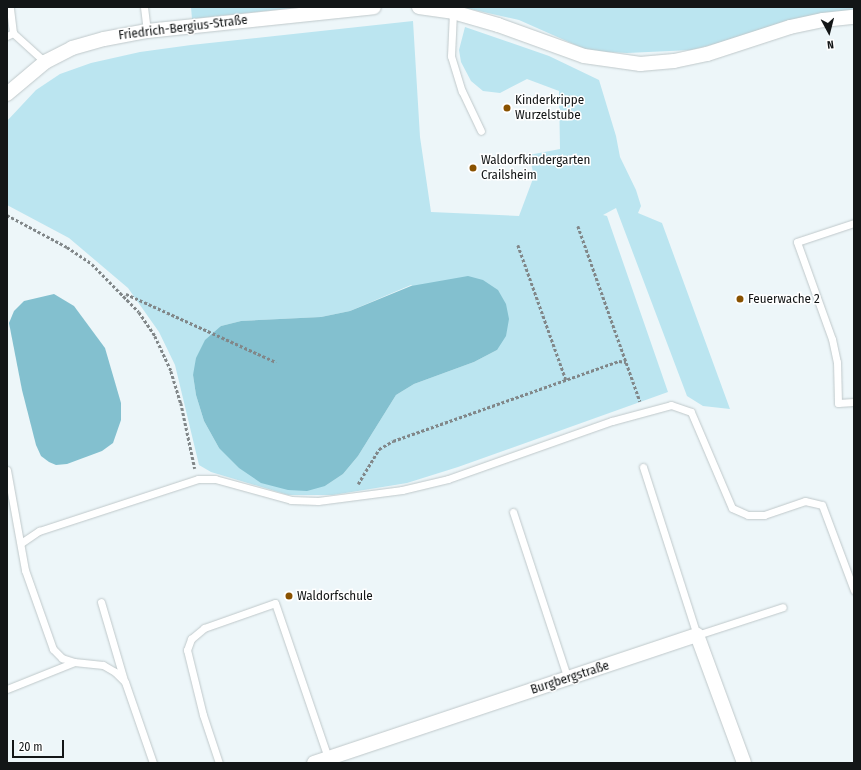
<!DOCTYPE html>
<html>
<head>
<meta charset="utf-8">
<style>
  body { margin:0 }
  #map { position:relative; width:861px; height:770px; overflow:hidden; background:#edf6f9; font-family:"Fira Sans Condensed",sans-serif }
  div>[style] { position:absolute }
  .green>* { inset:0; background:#bbe5f0 }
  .water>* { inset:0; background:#83c0cf }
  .path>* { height:2.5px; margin-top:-1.25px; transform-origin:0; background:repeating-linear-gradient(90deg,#818789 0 3px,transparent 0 5px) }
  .roads { filter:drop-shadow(0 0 1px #bfc8ca) drop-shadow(0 0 1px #bfc8ca) }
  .service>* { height:7px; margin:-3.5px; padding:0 3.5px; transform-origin:3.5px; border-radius:3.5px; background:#fff }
  .minor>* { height:14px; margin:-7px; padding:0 7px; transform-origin:7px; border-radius:7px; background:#fff }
  .dots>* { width:11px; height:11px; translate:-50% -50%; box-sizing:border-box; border:2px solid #fff; border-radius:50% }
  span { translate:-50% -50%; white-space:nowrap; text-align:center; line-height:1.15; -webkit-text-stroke:3px #fff; paint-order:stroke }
  .street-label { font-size:13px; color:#131617 }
  .poi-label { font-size:13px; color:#131617 }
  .left { translate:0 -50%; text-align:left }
  .frame { position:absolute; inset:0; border:8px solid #131617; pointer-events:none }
  .north { position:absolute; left:809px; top:12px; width:40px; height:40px; -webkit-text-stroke:3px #fff; paint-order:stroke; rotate:173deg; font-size:11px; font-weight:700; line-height:16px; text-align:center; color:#131617 }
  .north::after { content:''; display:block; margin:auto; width:14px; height:18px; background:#131617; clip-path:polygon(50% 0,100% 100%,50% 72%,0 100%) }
  .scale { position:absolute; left:12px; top:740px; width:52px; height:18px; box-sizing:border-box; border:2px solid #131617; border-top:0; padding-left:5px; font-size:12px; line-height:14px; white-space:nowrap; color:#131617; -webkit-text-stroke:3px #fff; paint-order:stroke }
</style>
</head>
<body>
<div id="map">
  <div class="green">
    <i style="clip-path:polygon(191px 7px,302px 7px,192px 19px)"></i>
    <i style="clip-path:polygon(461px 7px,854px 7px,854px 10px,785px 21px,736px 39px,691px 50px,627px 53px,589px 51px,519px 20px)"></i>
    <i style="clip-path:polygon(evenodd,413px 21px,420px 137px,431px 212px,519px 216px,534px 176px,529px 155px,560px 149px,559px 91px,527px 79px,500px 93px,483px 91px,471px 81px,461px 62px,459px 50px,465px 27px,549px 56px,599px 80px,616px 136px,620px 157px,636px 190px,641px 206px,638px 213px,662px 223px,730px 409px,703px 406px,687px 396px,616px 208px,603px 215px,607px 216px,668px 392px,458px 467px,407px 483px,364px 490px,333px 495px,288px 495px,211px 472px,199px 465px,175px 365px,159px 332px,128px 288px,69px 238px,7px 205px,7px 121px,36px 90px,60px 74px,91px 63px,140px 52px,191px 45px,413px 21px,411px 285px,497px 350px,474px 362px,414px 384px,396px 395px,358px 456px,343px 474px,325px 486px,219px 448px,204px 421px,196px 395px,193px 375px,221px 326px,241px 321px,321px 317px,350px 311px,411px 285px)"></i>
  </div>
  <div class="water">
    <i style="clip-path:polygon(468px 276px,483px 280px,498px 290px,506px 304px,509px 319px,506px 336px,497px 350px,474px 362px,414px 384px,396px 395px,358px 456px,343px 474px,325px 486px,307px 491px,288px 490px,261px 483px,239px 468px,219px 448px,204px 421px,196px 395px,193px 375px,196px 358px,205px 340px,221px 326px,241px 321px,321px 317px,350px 311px,411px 286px)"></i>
    <i style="clip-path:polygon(54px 294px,74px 306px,105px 348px,121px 403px,121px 420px,113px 443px,102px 451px,67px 464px,56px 465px,49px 462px,41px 456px,36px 445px,22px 390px,9px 323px,14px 311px,24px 301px)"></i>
  </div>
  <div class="path">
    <i style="left:7px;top:215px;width:68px;rotate:28.1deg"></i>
    <i style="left:67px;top:247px;width:30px;rotate:34deg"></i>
    <i style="left:92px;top:264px;width:67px;rotate:45.6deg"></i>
    <i style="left:139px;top:312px;width:29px;rotate:56deg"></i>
    <i style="left:155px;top:336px;width:38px;rotate:65deg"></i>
    <i style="left:171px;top:371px;width:34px;rotate:73deg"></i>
    <i style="left:181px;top:403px;width:67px;rotate:78deg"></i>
    <i style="left:578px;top:226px;width:186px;rotate:70.5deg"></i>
    <i style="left:518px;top:245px;width:143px;rotate:70.4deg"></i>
    <i style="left:126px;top:294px;width:165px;rotate:24.4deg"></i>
    <i style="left:358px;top:484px;width:41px;rotate:-59deg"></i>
    <i style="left:379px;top:449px;width:16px;rotate:-30deg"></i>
    <i style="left:393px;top:441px;width:240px;rotate:-19.5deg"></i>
    <i style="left:619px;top:361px;width:7px;rotate:8deg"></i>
  </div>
  <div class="roads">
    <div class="service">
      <i style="left:144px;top:7px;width:24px;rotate:83deg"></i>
      <i style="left:453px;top:12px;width:44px;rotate:92.6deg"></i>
      <i style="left:451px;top:56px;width:37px;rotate:73deg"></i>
      <i style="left:462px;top:91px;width:44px;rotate:64.6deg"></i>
      <i style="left:13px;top:33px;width:43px;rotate:42.2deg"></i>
      <i style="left:7px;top:36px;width:7px;rotate:-27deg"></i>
      <i style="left:13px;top:33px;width:26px;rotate:-97deg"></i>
      <i style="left:854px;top:223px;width:60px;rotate:161.6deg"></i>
      <i style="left:797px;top:242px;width:103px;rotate:70.2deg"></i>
      <i style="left:832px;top:339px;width:24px;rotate:78deg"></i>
      <i style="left:837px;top:362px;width:41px;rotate:88.6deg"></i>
      <i style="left:838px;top:403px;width:16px;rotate:-4deg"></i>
      <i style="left:643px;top:467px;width:176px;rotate:72.2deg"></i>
      <i style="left:697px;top:635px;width:90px;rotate:-18deg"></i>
      <i style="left:7px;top:470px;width:102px;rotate:79.8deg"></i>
      <i style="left:25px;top:570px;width:84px;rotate:70.5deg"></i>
      <i style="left:53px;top:649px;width:13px;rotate:45deg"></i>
      <i style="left:62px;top:658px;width:13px;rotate:18deg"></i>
      <i style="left:74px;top:662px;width:29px;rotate:6deg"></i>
      <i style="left:103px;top:665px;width:14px;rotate:30deg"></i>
      <i style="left:115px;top:672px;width:14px;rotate:45deg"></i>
      <i style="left:125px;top:682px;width:86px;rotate:70.9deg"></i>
      <i style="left:513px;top:512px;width:176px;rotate:71.8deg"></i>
      <i style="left:21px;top:543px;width:22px;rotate:-34deg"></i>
      <i style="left:39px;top:531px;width:167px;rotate:-18.1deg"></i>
      <i style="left:198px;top:479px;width:17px"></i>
      <i style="left:215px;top:479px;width:79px;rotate:15.4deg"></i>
      <i style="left:291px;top:500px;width:27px;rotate:2deg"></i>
      <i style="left:318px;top:501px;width:85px;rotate:-7.5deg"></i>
      <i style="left:402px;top:490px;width:47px;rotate:-13.4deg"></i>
      <i style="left:448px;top:479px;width:174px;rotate:-19.5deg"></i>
      <i style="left:612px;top:421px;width:61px;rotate:-15.2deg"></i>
      <i style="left:671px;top:405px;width:21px;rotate:19deg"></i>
      <i style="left:691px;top:412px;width:104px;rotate:66.9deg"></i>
      <i style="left:732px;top:508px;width:17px;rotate:24deg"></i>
      <i style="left:748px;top:515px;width:16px"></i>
      <i style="left:764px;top:515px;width:43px;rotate:-18.9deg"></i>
      <i style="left:805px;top:501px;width:17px;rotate:13deg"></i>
      <i style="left:822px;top:505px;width:91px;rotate:69.4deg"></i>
      <i style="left:101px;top:602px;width:81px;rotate:73.6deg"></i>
      <i style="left:7px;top:689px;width:72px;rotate:-21.9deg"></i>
      <i style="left:219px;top:763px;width:51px;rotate:-108.4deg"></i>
      <i style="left:203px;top:715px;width:67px;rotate:-103.8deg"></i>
      <i style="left:187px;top:650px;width:12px;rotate:-70deg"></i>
      <i style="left:191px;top:639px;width:17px;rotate:-40deg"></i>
      <i style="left:204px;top:628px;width:75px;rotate:-19.4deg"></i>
      <i style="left:275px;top:603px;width:164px;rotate:71.1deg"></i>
    </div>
    <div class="minor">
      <i style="left:419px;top:7px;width:34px;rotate:8deg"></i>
      <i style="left:453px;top:12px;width:47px;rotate:16.1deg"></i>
      <i style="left:498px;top:25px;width:91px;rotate:19.8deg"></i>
      <i style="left:584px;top:56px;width:57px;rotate:8.1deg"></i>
      <i style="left:640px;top:64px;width:34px;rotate:-5deg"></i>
      <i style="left:674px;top:61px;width:34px;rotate:-12deg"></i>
      <i style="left:707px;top:54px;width:87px;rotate:-18deg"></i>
      <i style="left:790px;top:27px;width:34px;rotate:-12deg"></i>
      <i style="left:823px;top:20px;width:31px;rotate:-6deg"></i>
      <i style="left:7px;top:94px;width:50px;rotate:-40.1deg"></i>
      <i style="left:45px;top:62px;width:30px;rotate:-27deg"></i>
      <i style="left:72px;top:48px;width:33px;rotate:-16deg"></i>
      <i style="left:104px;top:39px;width:44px;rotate:-10.5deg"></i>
      <i style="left:147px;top:31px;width:228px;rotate:-6deg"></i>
      <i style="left:314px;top:763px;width:404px;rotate:-18.5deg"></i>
      <i style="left:697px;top:635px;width:136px;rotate:69.8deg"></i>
    </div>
  </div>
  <div class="dots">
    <i style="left:507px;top:108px;background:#895201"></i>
    <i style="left:473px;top:168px;background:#895201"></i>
    <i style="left:740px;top:299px;background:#895201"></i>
    <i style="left:289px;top:596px;background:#895201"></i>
  </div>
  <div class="street-label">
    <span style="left:183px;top:28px;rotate:-7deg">Friedrich-Bergius-Straße</span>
    <span style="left:570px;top:678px;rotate:-18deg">Burgbergstraße</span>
  </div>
  <div class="poi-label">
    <span class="left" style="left:515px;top:108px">Kinderkrippe<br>Wurzelstube</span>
    <span class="left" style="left:481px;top:168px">Waldorfkindergarten<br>Crailsheim</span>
    <span class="left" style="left:748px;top:299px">Feuerwache 2</span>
    <span class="left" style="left:297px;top:596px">Waldorfschule</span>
  </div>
  <div class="frame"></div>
  <div class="north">N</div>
  <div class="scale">20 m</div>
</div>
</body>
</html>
